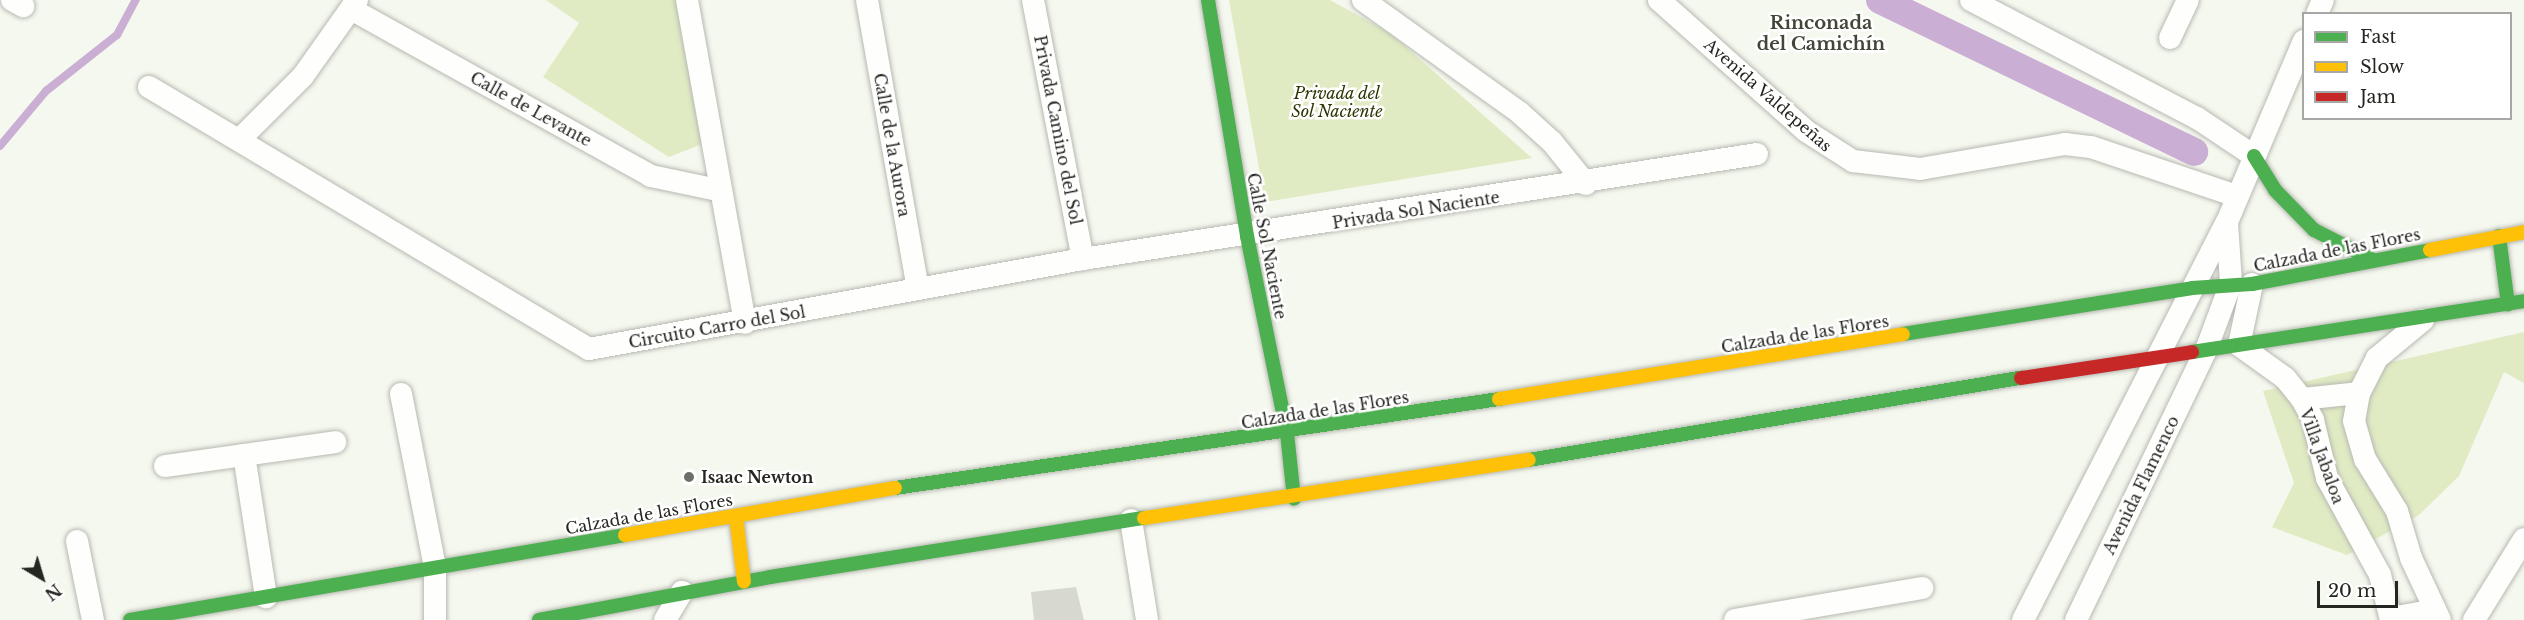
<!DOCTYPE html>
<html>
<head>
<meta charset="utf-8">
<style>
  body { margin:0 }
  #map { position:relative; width:2524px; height:620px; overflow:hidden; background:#f5f8ee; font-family:"Libre Baskerville",serif }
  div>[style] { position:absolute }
  .green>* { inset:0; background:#e0ebc4 }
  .stream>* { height:8px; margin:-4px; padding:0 4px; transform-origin:4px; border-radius:4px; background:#caaed4 }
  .canal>* { height:28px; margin:-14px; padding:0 14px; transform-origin:14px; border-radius:14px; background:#caaed4 }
  .building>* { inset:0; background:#d7d9d1 }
  .roads { filter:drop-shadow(0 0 2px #b7b9b2) drop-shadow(0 0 2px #b7b9b2) }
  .street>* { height:22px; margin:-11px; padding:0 11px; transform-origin:11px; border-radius:11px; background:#fefefc }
  .fast>* { height:14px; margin:-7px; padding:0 7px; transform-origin:7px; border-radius:7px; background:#4caf50 }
  .slow>* { height:14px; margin:-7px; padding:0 7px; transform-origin:7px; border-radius:7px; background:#ffc107 }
  .jam>* { height:14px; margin:-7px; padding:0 7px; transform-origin:7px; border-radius:7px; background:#c62828 }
  .dots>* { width:16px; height:16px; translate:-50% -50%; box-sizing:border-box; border:3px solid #fff; border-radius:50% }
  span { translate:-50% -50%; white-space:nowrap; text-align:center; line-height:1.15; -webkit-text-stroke:5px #fff; paint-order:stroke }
  .park-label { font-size:16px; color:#2b3500; font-style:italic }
  .street-label { font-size:16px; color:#242620 }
  .poi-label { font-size:16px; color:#242620; font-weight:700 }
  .left { translate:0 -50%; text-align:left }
  .neighbourhood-label { font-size:18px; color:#424638; font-weight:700 }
  .legend { position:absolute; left:2302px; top:12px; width:210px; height:108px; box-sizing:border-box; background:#fff; border:2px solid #a7a8a6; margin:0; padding:8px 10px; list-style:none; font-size:18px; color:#242620 }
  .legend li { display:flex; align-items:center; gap:12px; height:30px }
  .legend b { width:30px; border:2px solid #a7a8a6 }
  .north { position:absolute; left:12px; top:548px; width:60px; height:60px; -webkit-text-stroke:4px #fff; paint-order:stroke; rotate:142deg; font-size:16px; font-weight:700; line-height:24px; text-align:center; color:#242620 }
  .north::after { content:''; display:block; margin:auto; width:21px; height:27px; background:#242620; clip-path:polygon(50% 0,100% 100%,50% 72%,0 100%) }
  .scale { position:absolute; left:2317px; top:581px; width:81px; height:27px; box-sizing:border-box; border:3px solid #242620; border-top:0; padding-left:8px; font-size:18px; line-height:21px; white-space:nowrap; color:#242620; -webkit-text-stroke:4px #fff; paint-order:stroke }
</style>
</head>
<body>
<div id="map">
  <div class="green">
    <i style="clip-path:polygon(546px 0,681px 0,705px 143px,669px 157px,543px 77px,579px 23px)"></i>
    <i style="clip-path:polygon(1229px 0,1330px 0,1390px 33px,1532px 158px,1265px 202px)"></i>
    <i style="clip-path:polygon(2524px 332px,2524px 383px,2504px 372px,2459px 476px,2419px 515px,2347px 555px,2272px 527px,2294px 483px,2263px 391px)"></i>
  </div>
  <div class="stream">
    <i style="left:0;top:146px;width:72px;rotate:-50.1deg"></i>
    <i style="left:46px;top:91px;width:90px;rotate:-38.3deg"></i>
    <i style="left:117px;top:35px;width:40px;rotate:-62deg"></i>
  </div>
  <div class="canal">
    <i style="left:1880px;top:0;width:349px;rotate:25.8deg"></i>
  </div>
  <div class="building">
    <i style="clip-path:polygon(1076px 587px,1084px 620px,1034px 620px,1031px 592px)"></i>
  </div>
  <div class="roads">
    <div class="street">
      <i style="left:12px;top:0;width:13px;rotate:29deg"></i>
      <i style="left:687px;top:0;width:328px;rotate:79.8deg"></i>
      <i style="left:867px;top:0;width:293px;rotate:80deg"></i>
      <i style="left:1033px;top:0;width:264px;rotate:79.1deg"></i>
      <i style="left:1363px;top:0;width:193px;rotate:35.7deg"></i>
      <i style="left:1520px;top:113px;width:43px;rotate:42.2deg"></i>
      <i style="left:1552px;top:142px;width:54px;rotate:51deg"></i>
      <i style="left:1659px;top:0;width:197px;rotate:41.7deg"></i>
      <i style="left:1806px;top:131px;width:56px;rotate:32.6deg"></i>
      <i style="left:1853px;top:161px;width:67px;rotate:6.8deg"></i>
      <i style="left:1920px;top:169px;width:147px;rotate:-9.8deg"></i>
      <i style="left:2065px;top:144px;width:26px;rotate:7deg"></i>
      <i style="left:2091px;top:147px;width:154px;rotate:18.6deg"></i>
      <i style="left:1971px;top:0;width:255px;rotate:27.6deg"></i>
      <i style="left:2197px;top:118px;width:69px;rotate:33.7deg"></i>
      <i style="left:351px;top:9px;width:343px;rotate:29.1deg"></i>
      <i style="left:651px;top:176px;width:68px;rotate:11.8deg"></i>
      <i style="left:2317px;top:14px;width:15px;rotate:-67deg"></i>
      <i style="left:2170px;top:38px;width:42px;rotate:-64.7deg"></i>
      <i style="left:149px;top:87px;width:512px;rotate:30.77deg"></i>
      <i style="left:589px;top:349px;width:502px;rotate:-10.33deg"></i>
      <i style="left:1083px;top:259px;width:682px;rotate:-8.85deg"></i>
      <i style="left:239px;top:140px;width:91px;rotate:-45deg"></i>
      <i style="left:303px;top:76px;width:93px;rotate:-54.6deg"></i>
      <i style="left:2252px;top:284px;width:62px;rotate:102deg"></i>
      <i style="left:2239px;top:345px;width:57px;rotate:35.7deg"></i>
      <i style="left:2285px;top:378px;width:27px;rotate:51deg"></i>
      <i style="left:2302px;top:399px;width:24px;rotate:62deg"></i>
      <i style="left:2313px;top:420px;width:60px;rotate:76.4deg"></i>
      <i style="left:2327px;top:478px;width:111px;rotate:61.3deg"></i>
      <i style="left:2380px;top:575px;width:46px;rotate:76.3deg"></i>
      <i style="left:2423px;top:320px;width:60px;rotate:140.4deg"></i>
      <i style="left:2377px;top:358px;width:39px;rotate:117deg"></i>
      <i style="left:2359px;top:393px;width:28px;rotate:100deg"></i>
      <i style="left:2354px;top:421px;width:40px;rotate:74deg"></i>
      <i style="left:2365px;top:459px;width:61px;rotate:58.4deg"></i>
      <i style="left:2397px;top:511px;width:49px;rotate:73.4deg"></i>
      <i style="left:2411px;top:558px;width:68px;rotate:64.9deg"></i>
      <i style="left:401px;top:394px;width:176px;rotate:78.9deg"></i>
      <i style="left:435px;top:567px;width:53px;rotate:90deg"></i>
      <i style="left:2302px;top:399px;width:57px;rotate:-6deg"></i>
      <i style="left:244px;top:455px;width:144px;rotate:81.2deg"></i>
      <i style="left:165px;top:466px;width:172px;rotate:-8deg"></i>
      <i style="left:1131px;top:520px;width:101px;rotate:80.9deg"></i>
      <i style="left:77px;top:541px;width:81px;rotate:78.6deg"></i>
      <i style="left:2391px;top:618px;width:45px;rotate:-10.3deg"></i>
      <i style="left:665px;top:620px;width:33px;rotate:-59deg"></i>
      <i style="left:1735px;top:620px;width:190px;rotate:-9.7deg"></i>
      <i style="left:2023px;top:620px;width:447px;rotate:-62.9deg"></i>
      <i style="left:2227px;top:222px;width:197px;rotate:-67deg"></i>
      <i style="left:2076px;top:620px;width:300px;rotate:-64.3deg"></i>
      <i style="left:2206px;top:350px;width:72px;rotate:-69.5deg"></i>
      <i style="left:2231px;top:283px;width:61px;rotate:-93.8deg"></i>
      <i style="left:2474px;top:620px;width:95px;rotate:-58.3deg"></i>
    </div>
    <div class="fast">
      <i style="left:1208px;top:0;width:239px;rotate:80.6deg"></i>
      <i style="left:1247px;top:236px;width:201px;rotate:78.5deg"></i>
      <i style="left:1287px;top:433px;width:66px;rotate:83.9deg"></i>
      <i style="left:2254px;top:156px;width:40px;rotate:58deg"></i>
      <i style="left:2275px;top:190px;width:56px;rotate:45.7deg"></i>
      <i style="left:2314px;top:230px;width:64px;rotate:27deg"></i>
      <i style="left:2499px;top:236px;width:69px;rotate:82.5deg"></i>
      <i style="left:1903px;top:334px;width:293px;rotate:-9deg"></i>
      <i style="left:2192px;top:288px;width:60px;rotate:-3.8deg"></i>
      <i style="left:2252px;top:284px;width:181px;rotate:-10.8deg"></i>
      <i style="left:2192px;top:352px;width:336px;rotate:-8.7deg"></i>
      <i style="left:1529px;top:460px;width:499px;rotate:-9.5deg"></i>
      <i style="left:895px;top:488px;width:611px;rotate:-8.38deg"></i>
      <i style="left:130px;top:620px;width:502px;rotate:-9.74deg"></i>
      <i style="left:539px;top:620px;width:235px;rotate:-10.5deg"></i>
      <i style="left:770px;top:577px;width:379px;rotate:-9deg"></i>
    </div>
    <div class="slow">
      <i style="left:2430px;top:250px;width:96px;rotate:-10.8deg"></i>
      <i style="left:1499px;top:399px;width:409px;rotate:-9.1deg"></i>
      <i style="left:736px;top:516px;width:66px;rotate:83.1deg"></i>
      <i style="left:1144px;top:518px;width:389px;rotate:-8.6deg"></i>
      <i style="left:625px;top:535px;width:274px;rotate:-9.9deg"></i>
    </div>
    <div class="jam">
      <i style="left:2021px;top:378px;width:173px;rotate:-8.6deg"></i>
    </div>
  </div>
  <div class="dots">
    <i style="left:689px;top:477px;background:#6d7068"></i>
  </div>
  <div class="park-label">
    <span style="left:1337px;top:102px">Privada del<br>Sol Naciente</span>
  </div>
  <div class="street-label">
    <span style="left:1768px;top:95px;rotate:41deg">Avenida Valdepeñas</span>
    <span style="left:531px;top:109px;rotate:29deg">Calle de Levante</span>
    <span style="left:1058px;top:130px;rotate:79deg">Privada Camino del Sol</span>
    <span style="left:892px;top:145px;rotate:80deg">Calle de la Aurora</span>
    <span style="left:1416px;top:210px;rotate:-9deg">Privada Sol Naciente</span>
    <span style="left:1267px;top:246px;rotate:79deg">Calle Sol Naciente</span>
    <span style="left:2337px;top:250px;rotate:-11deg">Calzada de las Flores</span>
    <span style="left:717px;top:327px;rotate:-10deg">Circuito Carro del Sol</span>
    <span style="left:1805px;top:334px;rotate:-9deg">Calzada de las Flores</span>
    <span style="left:1325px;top:410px;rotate:-9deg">Calzada de las Flores</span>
    <span style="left:2322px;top:456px;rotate:70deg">Villa Jabaloa</span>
    <span style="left:2141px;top:485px;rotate:-64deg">Avenida Flamenco</span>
    <span style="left:649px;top:514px;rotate:-10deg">Calzada de las Flores</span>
  </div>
  <div class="poi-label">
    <span class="left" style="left:701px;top:477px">Isaac Newton</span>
  </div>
  <div class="neighbourhood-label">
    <span style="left:1821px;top:34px">Rinconada<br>del Camichín</span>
  </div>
  <ul class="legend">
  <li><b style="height:8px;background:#4caf50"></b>Fast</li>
  <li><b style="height:8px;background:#ffc107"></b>Slow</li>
  <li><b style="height:8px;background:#c62828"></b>Jam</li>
  </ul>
  <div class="north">N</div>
  <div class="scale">20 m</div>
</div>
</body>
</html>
